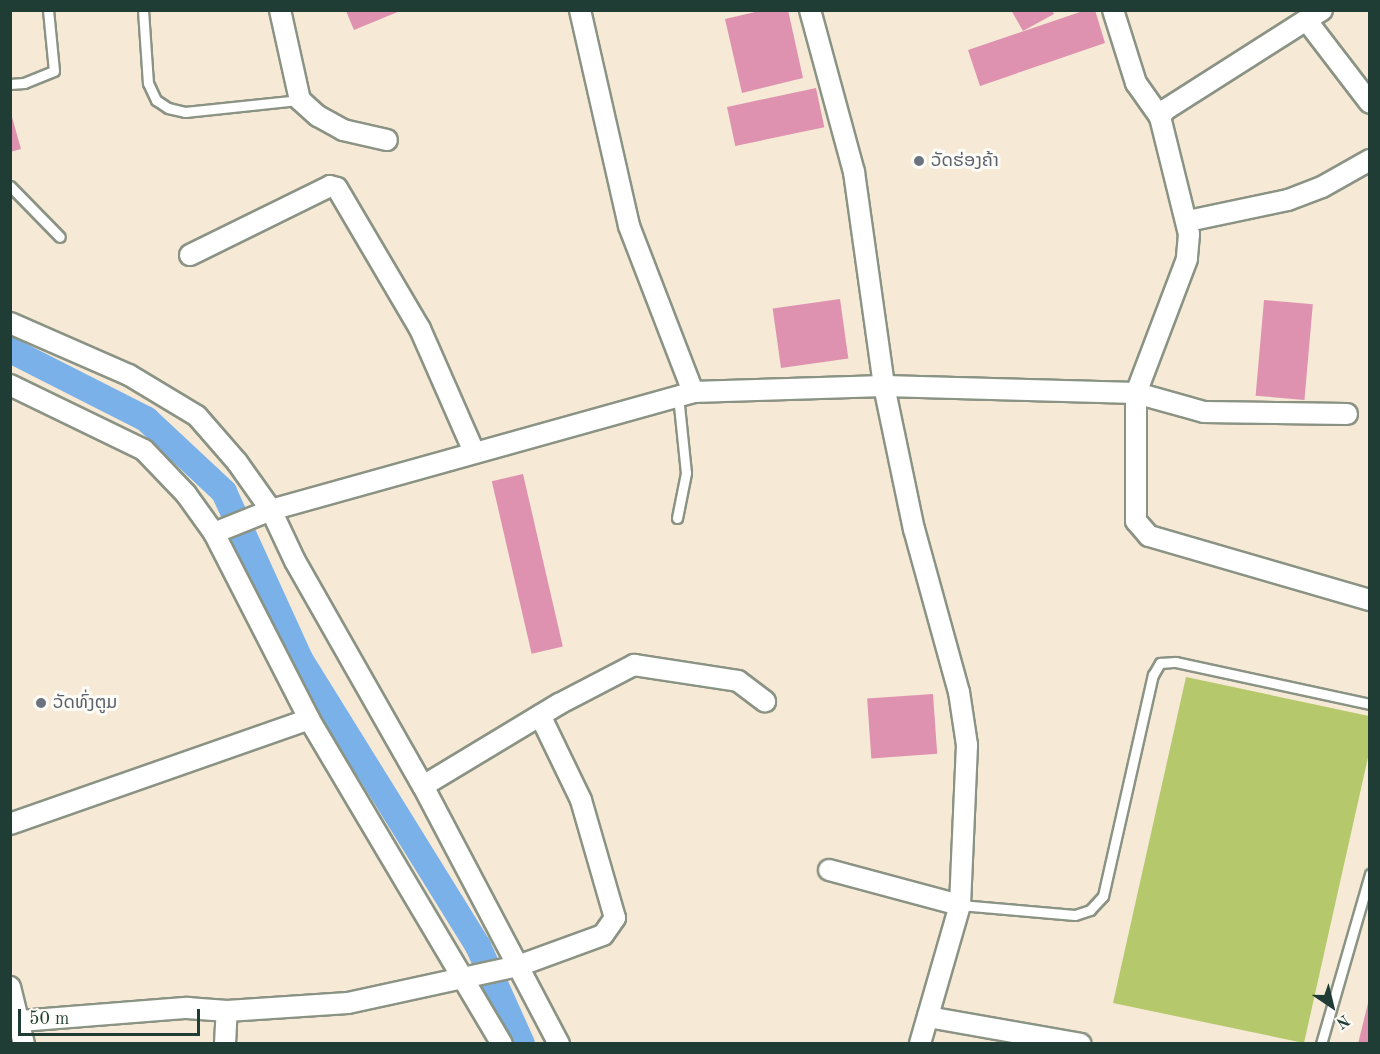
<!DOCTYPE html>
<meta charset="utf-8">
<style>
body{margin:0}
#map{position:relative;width:1380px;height:1054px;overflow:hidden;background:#f6e9d5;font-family:"Old Standard TT","Noto Sans Lao",serif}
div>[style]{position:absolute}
.green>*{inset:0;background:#b5c86c}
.canal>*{height:26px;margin:-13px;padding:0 13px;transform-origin:13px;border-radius:13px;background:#7bb1e9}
.building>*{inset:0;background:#de92b0;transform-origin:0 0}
.roads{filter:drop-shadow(2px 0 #8a9384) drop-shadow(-2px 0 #8a9384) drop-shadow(0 2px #8a9384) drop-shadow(0 -2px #8a9384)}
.service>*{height:9px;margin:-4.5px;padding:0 4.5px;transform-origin:4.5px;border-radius:4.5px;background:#fff}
.minor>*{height:20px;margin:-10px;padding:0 10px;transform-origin:10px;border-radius:10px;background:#fff}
.dots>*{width:16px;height:16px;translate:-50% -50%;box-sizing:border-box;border:3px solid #fdfcf7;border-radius:50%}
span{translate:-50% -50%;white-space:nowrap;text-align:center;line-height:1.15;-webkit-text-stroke:6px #fdfcf7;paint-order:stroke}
.worship-label{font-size:18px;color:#5b616d}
.left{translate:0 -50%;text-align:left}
.frame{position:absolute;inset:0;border:12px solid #1f3d34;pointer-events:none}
.north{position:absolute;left:1302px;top:976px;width:60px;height:60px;-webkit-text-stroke:4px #fdfcf7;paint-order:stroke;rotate:145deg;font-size:16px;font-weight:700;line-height:24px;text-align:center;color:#1f3d34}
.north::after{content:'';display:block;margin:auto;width:21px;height:27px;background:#1f3d34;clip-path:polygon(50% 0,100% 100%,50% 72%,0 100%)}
.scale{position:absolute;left:18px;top:1009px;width:182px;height:27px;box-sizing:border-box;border:3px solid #1f3d34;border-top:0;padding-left:8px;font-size:18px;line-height:21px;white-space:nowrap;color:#1f3d34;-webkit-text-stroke:4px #fdfcf7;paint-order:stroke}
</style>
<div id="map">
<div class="green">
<i style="clip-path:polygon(1186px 677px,1369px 716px,1369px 753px,1304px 1043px,1113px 1003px)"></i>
</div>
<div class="canal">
<i style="left:10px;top:350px;width:153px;rotate:26.9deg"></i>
<i style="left:146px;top:419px;width:107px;rotate:43.1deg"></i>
<i style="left:224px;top:492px;width:183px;rotate:65.5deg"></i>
<i style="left:300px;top:659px;width:338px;rotate:58.2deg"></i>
<i style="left:478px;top:946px;width:107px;rotate:65.8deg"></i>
</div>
<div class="building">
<i style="clip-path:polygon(764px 10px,788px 10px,803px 78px,742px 93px,725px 19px)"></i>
<i style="clip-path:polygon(1011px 10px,1052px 10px,1054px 14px,1023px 31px)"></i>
<i style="clip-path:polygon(1086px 10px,1095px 10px,1105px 43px,980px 86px,968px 50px)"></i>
<i style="clip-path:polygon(346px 11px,400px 11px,354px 30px)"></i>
<i style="left:816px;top:88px;width:40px;height:91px;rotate:78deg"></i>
<i style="clip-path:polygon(10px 110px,21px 149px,10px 152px)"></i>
<i style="left:840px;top:299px;width:60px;height:68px;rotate:82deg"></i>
<i style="left:1264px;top:300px;width:49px;height:96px;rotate:5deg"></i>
<i style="left:523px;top:474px;width:177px;height:32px;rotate:77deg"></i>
<i style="left:933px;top:694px;width:60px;height:66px;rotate:86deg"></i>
<i style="clip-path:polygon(1369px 999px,1370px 1044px,1358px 1044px)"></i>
</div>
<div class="roads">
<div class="service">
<i style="left:143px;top:10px;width:73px;rotate:86.1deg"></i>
<i style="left:148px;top:83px;width:19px;rotate:65deg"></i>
<i style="left:156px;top:100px;width:14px;rotate:34deg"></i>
<i style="left:168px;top:108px;width:17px;rotate:13deg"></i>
<i style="left:185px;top:112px;width:116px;rotate:-6deg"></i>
<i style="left:10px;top:84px;width:14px;rotate:-4deg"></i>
<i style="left:24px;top:83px;width:32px;rotate:-22deg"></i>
<i style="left:54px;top:71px;width:61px;rotate:-95.6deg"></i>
<i style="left:10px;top:186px;width:71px;rotate:45.6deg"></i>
<i style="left:677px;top:518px;width:46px;rotate:-78.7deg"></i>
<i style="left:686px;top:473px;width:77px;rotate:-95.9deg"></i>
<i style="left:960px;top:905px;width:115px;rotate:5deg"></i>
<i style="left:1075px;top:915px;width:16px;rotate:-18deg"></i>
<i style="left:1090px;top:910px;width:19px;rotate:-47deg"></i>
<i style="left:1103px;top:896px;width:227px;rotate:-77.3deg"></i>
<i style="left:1153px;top:675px;width:14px;rotate:-60deg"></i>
<i style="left:1160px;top:663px;width:16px;rotate:-4deg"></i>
<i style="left:1176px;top:662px;width:198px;rotate:12.2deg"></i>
<i style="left:1321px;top:1044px;width:177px;rotate:-73.9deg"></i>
</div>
<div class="minor">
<i style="left:280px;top:10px;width:92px;rotate:77.5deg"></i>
<i style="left:300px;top:100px;width:24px;rotate:42deg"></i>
<i style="left:318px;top:116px;width:29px;rotate:29deg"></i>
<i style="left:343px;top:130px;width:45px;rotate:12.8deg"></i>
<i style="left:580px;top:10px;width:221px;rotate:77.2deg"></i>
<i style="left:629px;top:226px;width:178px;rotate:68.9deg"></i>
<i style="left:810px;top:10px;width:168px;rotate:74.8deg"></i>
<i style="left:854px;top:172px;width:216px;rotate:82deg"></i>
<i style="left:884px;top:386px;width:146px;rotate:78.2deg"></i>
<i style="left:914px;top:529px;width:169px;rotate:74.6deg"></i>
<i style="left:959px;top:692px;width:54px;rotate:81.4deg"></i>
<i style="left:967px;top:745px;width:160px;rotate:92.5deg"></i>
<i style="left:960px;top:905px;width:145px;rotate:106.1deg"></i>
<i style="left:1113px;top:10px;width:77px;rotate:72.5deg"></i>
<i style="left:1136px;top:83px;width:42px;rotate:54.8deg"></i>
<i style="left:1322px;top:10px;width:186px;rotate:147.5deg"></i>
<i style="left:1165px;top:110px;width:9px;rotate:126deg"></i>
<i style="left:1160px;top:117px;width:121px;rotate:76.1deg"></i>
<i style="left:1189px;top:234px;width:25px;rotate:95deg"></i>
<i style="left:1187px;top:259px;width:143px;rotate:110.8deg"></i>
<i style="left:1136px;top:393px;width:128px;rotate:90deg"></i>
<i style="left:1136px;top:521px;width:20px;rotate:49deg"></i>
<i style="left:1149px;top:536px;width:230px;rotate:16.2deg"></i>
<i style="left:1307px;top:21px;width:103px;rotate:52.5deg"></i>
<i style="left:1188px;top:221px;width:102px;rotate:-11.9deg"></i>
<i style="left:1288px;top:200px;width:36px;rotate:-21deg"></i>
<i style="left:1322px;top:187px;width:55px;rotate:-29.4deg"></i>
<i style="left:190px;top:255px;width:156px;rotate:-26.2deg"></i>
<i style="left:330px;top:186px;width:7px;rotate:16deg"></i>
<i style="left:337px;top:188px;width:164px;rotate:59.5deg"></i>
<i style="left:420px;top:329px;width:134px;rotate:66.3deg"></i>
<i style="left:10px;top:323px;width:130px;rotate:23.6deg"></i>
<i style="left:129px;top:375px;width:79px;rotate:31.1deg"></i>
<i style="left:197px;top:416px;width:61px;rotate:49deg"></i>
<i style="left:237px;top:462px;width:59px;rotate:54.7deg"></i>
<i style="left:271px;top:510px;width:56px;rotate:64.8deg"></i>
<i style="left:295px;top:561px;width:259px;rotate:60.4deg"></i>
<i style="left:423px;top:786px;width:292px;rotate:62.2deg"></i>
<i style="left:10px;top:385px;width:149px;rotate:25.9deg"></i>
<i style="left:144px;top:450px;width:61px;rotate:46.3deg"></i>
<i style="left:186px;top:494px;width:48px;rotate:54.3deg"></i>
<i style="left:214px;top:533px;width:209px;rotate:62.9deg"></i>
<i style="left:309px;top:719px;width:378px;rotate:59.3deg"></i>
<i style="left:214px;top:533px;width:61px;rotate:-22deg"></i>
<i style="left:271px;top:510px;width:438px;rotate:-15.6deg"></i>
<i style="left:693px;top:392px;width:191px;rotate:-1.8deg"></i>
<i style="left:884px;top:386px;width:252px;rotate:1.6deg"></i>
<i style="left:1136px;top:393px;width:71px;rotate:15.6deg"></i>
<i style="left:1204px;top:412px;width:143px;rotate:0.8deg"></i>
<i style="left:423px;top:786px;width:159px;rotate:-31.1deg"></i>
<i style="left:559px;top:704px;width:85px;rotate:-27.5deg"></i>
<i style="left:634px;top:665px;width:105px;rotate:8.7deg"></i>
<i style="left:738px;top:681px;width:34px;rotate:37deg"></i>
<i style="left:10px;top:824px;width:317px;rotate:-19.3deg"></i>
<i style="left:829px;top:870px;width:136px;rotate:15deg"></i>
<i style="left:10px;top:987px;width:59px;rotate:76.2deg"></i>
<i style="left:928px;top:1017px;width:155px;rotate:10deg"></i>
<i style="left:20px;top:1021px;width:168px;rotate:-4.5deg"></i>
<i style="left:187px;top:1008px;width:40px;rotate:4.3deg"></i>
<i style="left:227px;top:1011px;width:121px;rotate:-3.8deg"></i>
<i style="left:348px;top:1003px;width:174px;rotate:-12.3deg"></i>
<i style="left:518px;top:966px;width:90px;rotate:-20deg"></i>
<i style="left:603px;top:935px;width:21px;rotate:-55deg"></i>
<i style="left:615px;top:918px;width:123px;rotate:-106.1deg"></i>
<i style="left:581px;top:800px;width:94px;rotate:-115.8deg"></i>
<i style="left:225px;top:1044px;width:33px;rotate:-87deg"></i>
</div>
</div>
<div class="dots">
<i style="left:919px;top:161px;background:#6b7280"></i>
<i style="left:41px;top:703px;background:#6b7280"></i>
</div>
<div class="worship-label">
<span class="left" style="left:931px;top:161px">ວັດຮ່ອງຄ້າ</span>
<span class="left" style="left:53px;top:703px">ວັດທົ່ງຕູມ</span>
</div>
<div class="frame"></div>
<div class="north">N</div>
<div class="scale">50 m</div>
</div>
